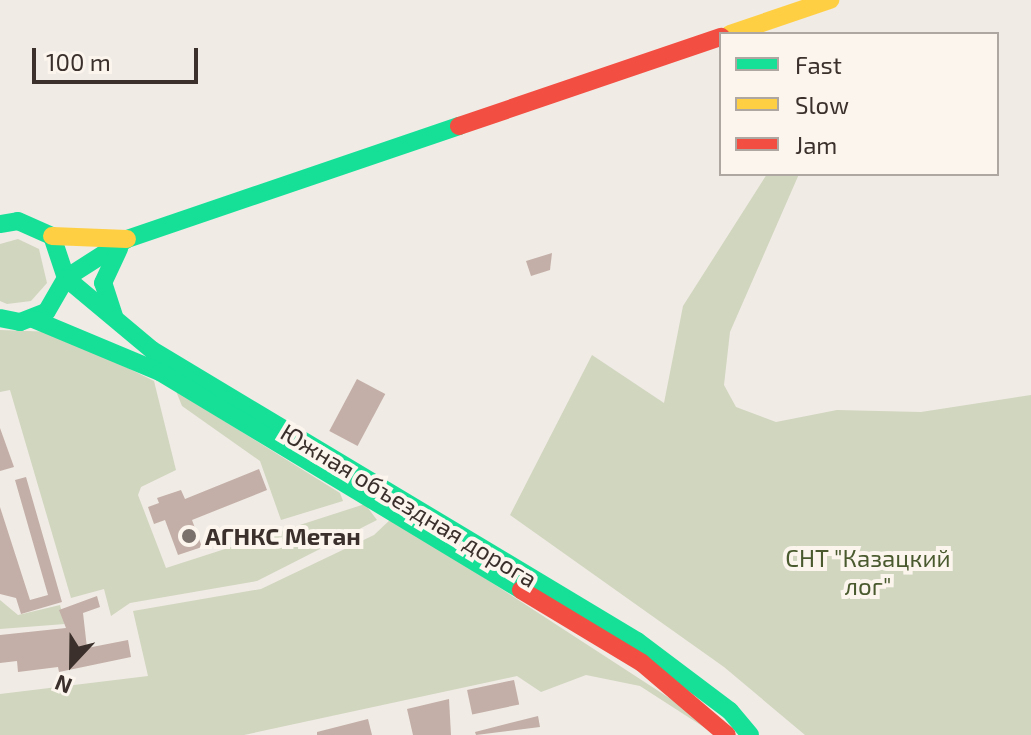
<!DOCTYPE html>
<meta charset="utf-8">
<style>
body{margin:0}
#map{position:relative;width:1031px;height:735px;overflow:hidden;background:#f0ebe5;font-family:"Exo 2",sans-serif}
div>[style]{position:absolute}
.green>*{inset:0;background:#d1d6bf}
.building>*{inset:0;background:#c3afa7;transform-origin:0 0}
.fast>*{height:18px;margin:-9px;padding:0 9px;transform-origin:9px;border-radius:9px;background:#16e098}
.slow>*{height:18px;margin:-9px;padding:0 9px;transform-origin:9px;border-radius:9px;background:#ffcf43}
.jam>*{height:18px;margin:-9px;padding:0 9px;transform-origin:9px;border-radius:9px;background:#f24e42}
.dots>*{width:22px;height:22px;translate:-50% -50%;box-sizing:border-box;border:4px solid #fbf5ee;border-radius:50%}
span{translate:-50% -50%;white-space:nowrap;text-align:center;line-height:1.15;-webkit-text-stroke:8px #fbf5ee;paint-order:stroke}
.street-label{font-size:24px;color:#3b302b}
.poi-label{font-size:24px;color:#3b302b;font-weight:700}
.left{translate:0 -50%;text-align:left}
.park-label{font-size:24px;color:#4a5a2e}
.legend{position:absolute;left:719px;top:32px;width:280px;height:144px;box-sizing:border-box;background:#fbf5ee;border:2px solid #aea6a0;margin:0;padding:10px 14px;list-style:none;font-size:24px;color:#3b302b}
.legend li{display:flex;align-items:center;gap:16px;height:40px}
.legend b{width:40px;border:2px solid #aea6a0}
.north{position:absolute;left:32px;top:623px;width:80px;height:80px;-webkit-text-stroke:6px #fbf5ee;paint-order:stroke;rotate:202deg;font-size:22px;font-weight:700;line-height:32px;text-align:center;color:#3b302b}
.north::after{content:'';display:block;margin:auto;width:28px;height:36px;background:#3b302b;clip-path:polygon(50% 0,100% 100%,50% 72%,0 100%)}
.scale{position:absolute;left:32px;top:48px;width:166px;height:36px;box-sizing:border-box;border:4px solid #3b302b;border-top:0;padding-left:10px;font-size:24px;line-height:28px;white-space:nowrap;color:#3b302b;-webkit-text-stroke:6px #fbf5ee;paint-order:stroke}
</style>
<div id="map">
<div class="green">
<i style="clip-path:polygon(767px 174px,799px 174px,730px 332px,724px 385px,736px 407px,776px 422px,837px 410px,921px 412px,1031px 395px,1031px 735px,805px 735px,724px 667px,510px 515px,592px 355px,664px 403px,683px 306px)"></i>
<i style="clip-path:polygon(18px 239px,39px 249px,47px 283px,31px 301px,7px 304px,0 301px,0 244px)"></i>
<i style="clip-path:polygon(0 330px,55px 332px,154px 381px,176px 470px,141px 487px,138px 495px,166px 568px,365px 504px,377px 520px,257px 581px,130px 603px,111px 616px,104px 589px,71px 598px,10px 390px,0 392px)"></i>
<i style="clip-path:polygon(176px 391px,340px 493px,343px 501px,281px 520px,260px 461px,182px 406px)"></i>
<i style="clip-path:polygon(392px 518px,700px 718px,716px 735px,640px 686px,586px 675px,541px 692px,517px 676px,244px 735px,0 735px,0 694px,148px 676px,133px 611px,261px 589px,374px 535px)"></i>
<i style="clip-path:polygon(0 600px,18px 615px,60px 605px,65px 624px,0 629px)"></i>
</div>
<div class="building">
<i style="clip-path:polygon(552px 253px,550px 270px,531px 276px,526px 261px)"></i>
<i style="left:357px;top:379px;width:32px;height:59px;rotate:28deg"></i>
<i style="clip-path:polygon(0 428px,14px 467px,0 471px)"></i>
<i style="clip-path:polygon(259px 469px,267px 490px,192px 520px,202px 547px,178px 555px,165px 520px,154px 524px,148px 507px,159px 503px,157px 498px,181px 490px,185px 499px)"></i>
<i style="clip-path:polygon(26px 477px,62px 602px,21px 614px,16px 598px,0 594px,0 507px,30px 600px,48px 595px,15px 480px)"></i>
<i style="clip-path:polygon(97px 596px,100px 607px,83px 613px,87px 648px,128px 640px,131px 657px,59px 672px,58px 667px,18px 672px,17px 661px,0 663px,0 635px,66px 628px,59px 610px)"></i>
<i style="left:514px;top:680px;width:25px;height:48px;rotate:78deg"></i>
<i style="clip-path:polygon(449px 699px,451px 735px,413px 735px,407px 709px)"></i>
<i style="clip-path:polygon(538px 716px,540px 727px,476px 735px,475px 732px)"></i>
<i style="clip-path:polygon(368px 719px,372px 735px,317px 735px,317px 732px)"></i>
</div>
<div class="fast">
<i style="left:0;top:224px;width:18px;rotate:-9deg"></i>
<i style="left:18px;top:221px;width:37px;rotate:24deg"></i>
<i style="left:52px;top:236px;width:44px;rotate:71.6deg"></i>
<i style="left:66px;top:278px;width:39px;rotate:120deg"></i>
<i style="left:46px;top:312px;width:28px;rotate:159deg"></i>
<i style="left:20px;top:322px;width:20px;rotate:-169deg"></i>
<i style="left:66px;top:278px;width:72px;rotate:-32.6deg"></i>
<i style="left:127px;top:239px;width:351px;rotate:-18.8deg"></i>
<i style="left:66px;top:278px;width:112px;rotate:39.9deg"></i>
<i style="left:152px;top:350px;width:566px;rotate:30.96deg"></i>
<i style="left:637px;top:641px;width:116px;rotate:37deg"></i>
<i style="left:730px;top:711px;width:31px;rotate:50deg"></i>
<i style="left:114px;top:316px;width:35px;rotate:-108deg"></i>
<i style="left:103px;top:283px;width:38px;rotate:-65deg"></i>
<i style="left:33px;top:319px;width:138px;rotate:22.7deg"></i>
<i style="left:160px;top:372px;width:422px;rotate:31.1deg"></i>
</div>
<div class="slow">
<i style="left:730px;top:34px;width:106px;rotate:-18.8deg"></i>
<i style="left:52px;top:236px;width:75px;rotate:2.3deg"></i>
</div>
<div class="jam">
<i style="left:459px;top:126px;width:277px;rotate:-18.8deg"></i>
<i style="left:521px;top:590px;width:141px;rotate:31.1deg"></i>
<i style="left:642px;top:663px;width:111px;rotate:40.3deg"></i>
</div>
<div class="dots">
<i style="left:189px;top:536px;background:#7a716c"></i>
</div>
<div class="street-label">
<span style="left:409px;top:505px;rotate:31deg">Южная объездная дорога</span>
</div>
<div class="poi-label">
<span class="left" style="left:205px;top:536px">АГНКС Метан</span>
</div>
<div class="park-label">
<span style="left:868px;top:572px">СНТ "Казацкий<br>лог"</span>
</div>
<ul class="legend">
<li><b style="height:10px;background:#16e098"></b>Fast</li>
<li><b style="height:10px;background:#ffcf43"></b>Slow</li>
<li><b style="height:10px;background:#f24e42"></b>Jam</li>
</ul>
<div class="north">N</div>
<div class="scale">100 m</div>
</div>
